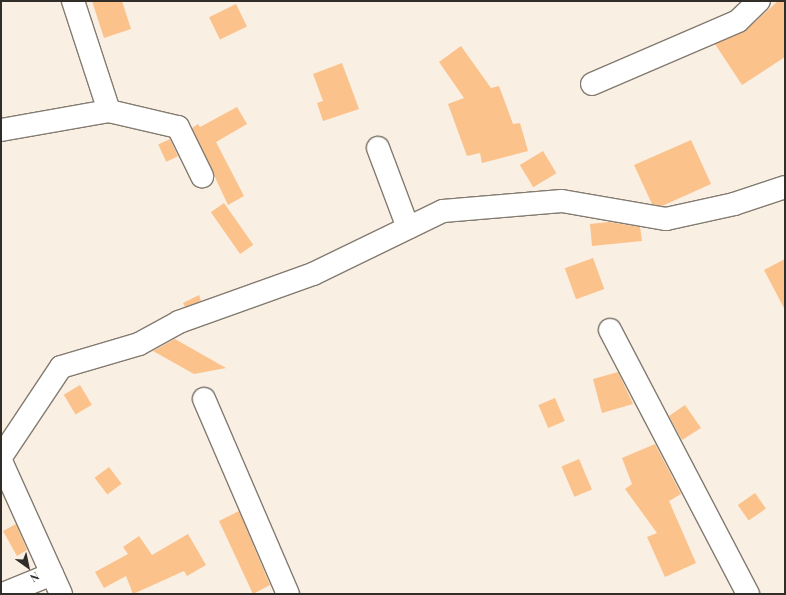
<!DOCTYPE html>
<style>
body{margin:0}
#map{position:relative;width:786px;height:595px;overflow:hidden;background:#f9efe3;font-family:"Playfair Display",serif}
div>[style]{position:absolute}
.building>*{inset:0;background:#fbc28b;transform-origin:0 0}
.roads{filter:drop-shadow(1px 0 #837b70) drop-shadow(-1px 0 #837b70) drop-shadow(0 1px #837b70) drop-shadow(0 -1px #837b70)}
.minor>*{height:22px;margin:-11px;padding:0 11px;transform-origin:11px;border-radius:11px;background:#fff}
span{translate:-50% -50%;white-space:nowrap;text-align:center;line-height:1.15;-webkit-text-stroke:3.5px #fff;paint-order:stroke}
.frame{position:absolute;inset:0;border:2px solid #312e29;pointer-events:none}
.north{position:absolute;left:8px;top:547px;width:40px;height:40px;-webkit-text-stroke:3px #fff;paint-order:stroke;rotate:147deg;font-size:11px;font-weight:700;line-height:16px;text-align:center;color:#312e29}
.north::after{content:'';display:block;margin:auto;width:14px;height:18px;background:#312e29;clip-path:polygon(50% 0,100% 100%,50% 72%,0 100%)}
</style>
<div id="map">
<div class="building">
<i style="clip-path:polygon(92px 1px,122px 1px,131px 29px,104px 38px)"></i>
<i style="clip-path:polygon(778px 1px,785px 1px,785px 57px,742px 85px,715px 44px,746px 30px)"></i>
<i style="left:236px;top:4px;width:25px;height:30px;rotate:64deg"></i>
<i style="clip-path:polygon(461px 46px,491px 88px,499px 86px,513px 124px,520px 123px,528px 151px,482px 163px,480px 153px,467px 156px,448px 104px,464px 98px,439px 62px)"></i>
<i style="clip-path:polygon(342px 63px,359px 109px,323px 121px,317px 103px,323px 101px,313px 74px)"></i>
<i style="clip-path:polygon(237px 107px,247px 124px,216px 142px,244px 196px,228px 205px,192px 128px,198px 124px,200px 127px)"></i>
<i style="left:170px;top:139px;width:19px;height:13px;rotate:65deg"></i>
<i style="clip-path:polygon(691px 140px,711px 184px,662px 206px,652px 204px,634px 165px)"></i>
<i style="left:543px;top:151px;width:26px;height:27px;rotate:59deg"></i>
<i style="left:224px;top:203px;width:51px;height:16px;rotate:55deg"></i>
<i style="clip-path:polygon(609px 222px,640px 227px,642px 241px,592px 246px,590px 224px)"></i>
<i style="left:593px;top:258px;width:33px;height:30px;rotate:70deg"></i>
<i style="clip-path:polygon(785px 259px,785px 310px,764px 270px)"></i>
<i style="clip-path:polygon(199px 295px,201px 301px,185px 307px,183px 303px)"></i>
<i style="clip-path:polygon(175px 339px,226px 368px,194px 374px,153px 351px)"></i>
<i style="clip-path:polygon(618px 372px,633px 404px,602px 413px,593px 379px)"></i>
<i style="left:80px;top:385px;width:23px;height:19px;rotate:59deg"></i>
<i style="left:555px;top:398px;width:25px;height:18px;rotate:67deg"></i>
<i style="clip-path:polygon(685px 405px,701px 428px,682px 440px,669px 416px)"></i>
<i style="clip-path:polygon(655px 444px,681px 494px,669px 501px,696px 563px,665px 577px,647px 537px,657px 533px,625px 489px,632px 484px,622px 458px)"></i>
<i style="left:579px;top:459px;width:33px;height:19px;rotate:67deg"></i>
<i style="left:109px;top:467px;width:21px;height:18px;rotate:53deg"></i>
<i style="left:755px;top:493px;width:19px;height:21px;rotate:55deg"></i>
<i style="clip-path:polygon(239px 511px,270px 585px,253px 594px,219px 521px)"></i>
<i style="clip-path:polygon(16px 524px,27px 550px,17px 556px,3px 531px)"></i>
<i style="clip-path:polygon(188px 534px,206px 565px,187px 576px,184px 571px,133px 594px,126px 576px,104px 588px,95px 572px,128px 554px,123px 547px,139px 536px,152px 555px)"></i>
</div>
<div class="roads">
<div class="minor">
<i style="left:592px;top:84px;width:159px;rotate:-23.3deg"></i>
<i style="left:738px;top:21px;width:29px;rotate:-44deg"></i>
<i style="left:109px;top:111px;width:71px;rotate:13.1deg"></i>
<i style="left:178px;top:127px;width:55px;rotate:63.9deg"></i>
<i style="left:1px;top:130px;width:110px;rotate:-10deg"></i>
<i style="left:109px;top:111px;width:116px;rotate:-108.1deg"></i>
<i style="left:378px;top:148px;width:85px;rotate:69.4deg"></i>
<i style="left:610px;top:330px;width:298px;rotate:62.4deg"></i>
<i style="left:204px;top:399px;width:212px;rotate:66.7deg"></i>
<i style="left:1px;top:457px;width:108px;rotate:-56.3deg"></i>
<i style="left:61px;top:367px;width:81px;rotate:-16.4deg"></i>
<i style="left:139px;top:344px;width:46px;rotate:-28.8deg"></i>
<i style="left:179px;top:322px;width:142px;rotate:-19.7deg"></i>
<i style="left:313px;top:274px;width:144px;rotate:-25.9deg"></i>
<i style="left:443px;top:211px;width:119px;rotate:-4.8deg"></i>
<i style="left:562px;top:201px;width:106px;rotate:9.8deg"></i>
<i style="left:666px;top:219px;width:70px;rotate:-12.4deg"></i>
<i style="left:734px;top:204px;width:54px;rotate:-18.4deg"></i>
<i style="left:1px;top:461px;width:146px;rotate:65.7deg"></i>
<i style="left:3px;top:594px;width:53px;rotate:-22.2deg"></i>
</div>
</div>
<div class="frame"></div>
<div class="north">N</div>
</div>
